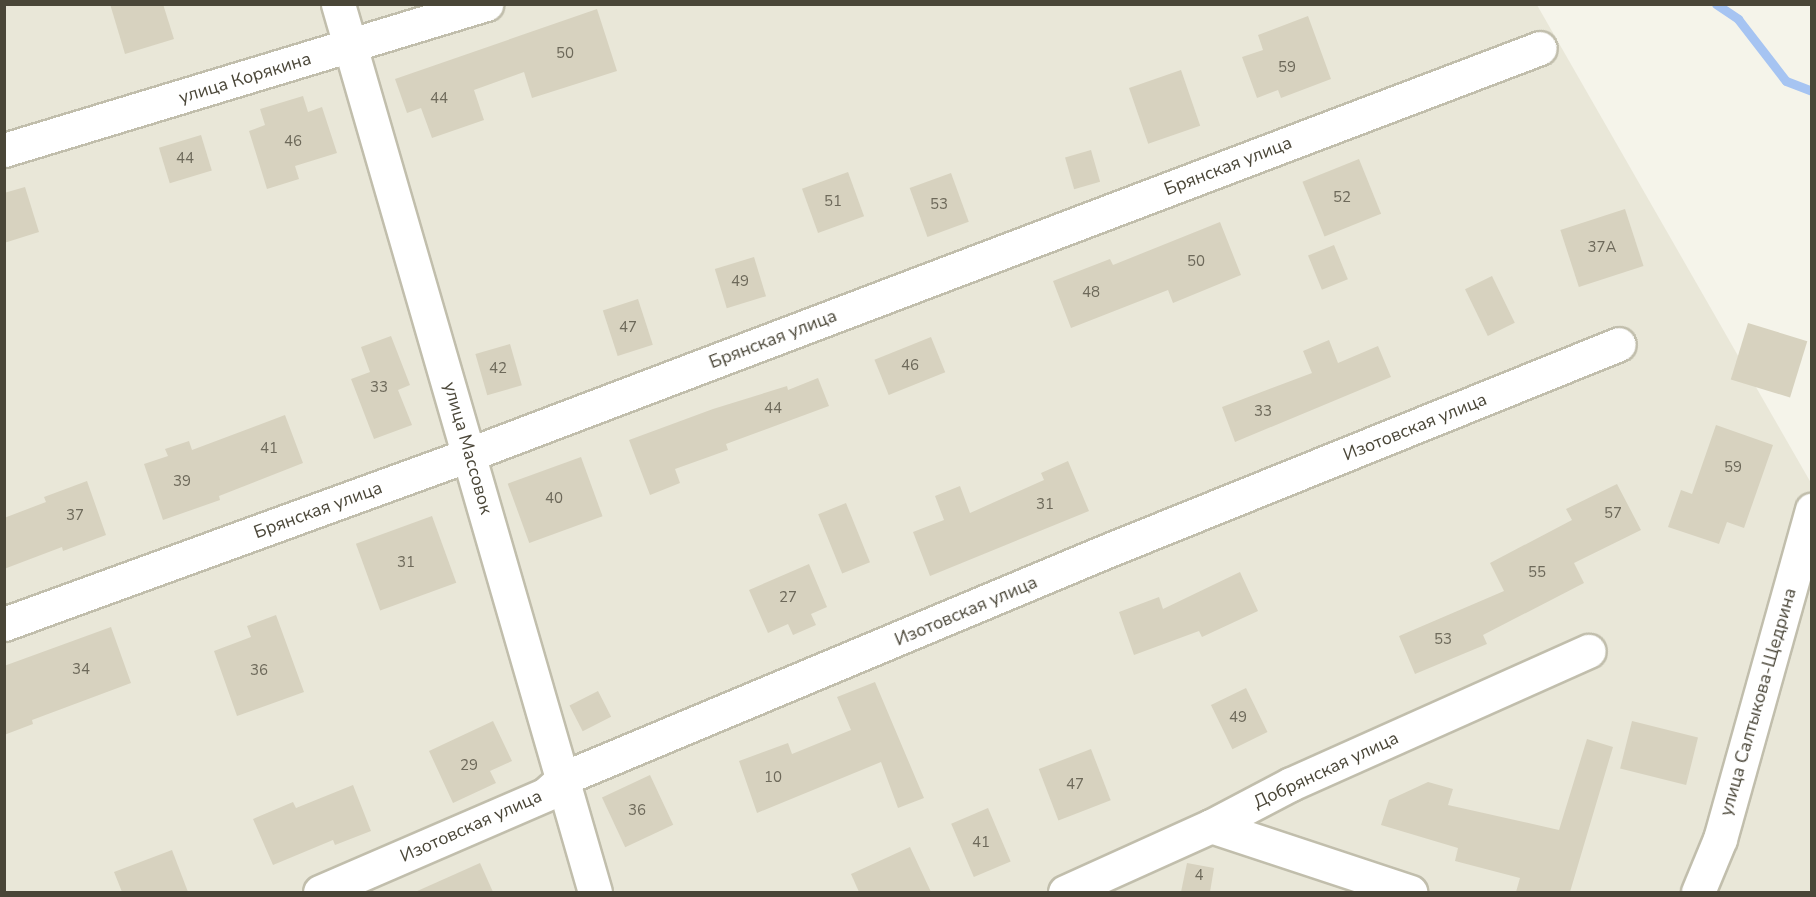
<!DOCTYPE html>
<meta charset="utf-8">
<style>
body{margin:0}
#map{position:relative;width:1816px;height:897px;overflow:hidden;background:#f5f4ea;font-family:"Nunito Sans",sans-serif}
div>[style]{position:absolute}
.residential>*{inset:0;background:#e9e7d8}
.stream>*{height:9px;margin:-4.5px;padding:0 4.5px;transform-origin:4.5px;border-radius:4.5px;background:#a6c4f2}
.building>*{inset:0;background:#d7d2bf;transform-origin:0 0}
.roads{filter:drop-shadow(2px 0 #c1beac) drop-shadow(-2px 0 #c1beac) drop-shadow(0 2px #c1beac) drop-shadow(0 -2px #c1beac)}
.minor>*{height:33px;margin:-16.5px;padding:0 16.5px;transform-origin:16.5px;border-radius:16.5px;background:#fff}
span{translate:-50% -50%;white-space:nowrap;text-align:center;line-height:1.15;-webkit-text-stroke:5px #fff;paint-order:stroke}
.number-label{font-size:15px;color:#6d695a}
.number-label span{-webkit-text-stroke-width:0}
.street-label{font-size:18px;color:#4a4638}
.frame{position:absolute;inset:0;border:6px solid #4a4638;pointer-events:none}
</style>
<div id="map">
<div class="residential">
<i style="clip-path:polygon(5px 5px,1537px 5px,1811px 483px,1811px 892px,5px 892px)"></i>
</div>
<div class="stream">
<i style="left:1716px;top:4px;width:27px;rotate:34deg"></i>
<i style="left:1738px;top:19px;width:78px;rotate:52.3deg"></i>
<i style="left:1786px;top:81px;width:28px;rotate:21deg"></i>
</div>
<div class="building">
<i style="clip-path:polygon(110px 4px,163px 4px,174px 39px,125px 54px)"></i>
<i style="clip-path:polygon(597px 9px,617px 71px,532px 98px,524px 72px,474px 90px,484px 120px,432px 138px,421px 108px,407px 113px,395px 79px)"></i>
<i style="clip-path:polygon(1308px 16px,1331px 79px,1281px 98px,1278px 90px,1257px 98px,1242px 57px,1263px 50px,1258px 35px)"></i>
<i style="left:1181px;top:70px;width:59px;height:55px;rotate:71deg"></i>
<i style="clip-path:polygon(303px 96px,308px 112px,322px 107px,337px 153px,295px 166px,299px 179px,267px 189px,249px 131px,265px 125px,260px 109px)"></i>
<i style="left:201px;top:135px;width:37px;height:44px;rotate:73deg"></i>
<i style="left:1091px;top:150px;width:33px;height:27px;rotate:74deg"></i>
<i style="left:1359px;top:159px;width:59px;height:61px;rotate:68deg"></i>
<i style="left:848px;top:172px;width:47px;height:49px;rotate:70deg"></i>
<i style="left:951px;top:173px;width:52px;height:44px;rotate:70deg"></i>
<i style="clip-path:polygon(25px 187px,39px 232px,4px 243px,4px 193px)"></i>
<i style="left:1625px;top:209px;width:60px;height:68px;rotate:72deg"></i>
<i style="clip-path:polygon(1220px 222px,1241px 275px,1173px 303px,1168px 290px,1071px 328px,1053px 281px,1110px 259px,1113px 265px)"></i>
<i style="left:1334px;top:245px;width:37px;height:28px;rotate:68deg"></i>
<i style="left:754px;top:257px;width:41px;height:41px;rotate:73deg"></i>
<i style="left:1492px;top:276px;width:52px;height:30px;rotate:64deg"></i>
<i style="left:638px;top:299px;width:48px;height:37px;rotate:72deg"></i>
<i style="left:1748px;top:323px;width:62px;height:59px;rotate:17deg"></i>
<i style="clip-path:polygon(391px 336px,410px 385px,398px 390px,412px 425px,374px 439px,351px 379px,370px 372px,361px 347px)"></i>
<i style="left:931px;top:337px;width:38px;height:61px;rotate:68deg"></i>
<i style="clip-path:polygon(1329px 340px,1338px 363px,1378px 346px,1391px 377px,1235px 442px,1222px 407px,1312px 373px,1303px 351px)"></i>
<i style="left:510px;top:344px;width:43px;height:36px;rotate:74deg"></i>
<i style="clip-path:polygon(818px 378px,829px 406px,726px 444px,728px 450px,675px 469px,680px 483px,650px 495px,629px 440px,713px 409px,787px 386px,788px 390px)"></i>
<i style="clip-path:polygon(285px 415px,303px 463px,219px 496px,220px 500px,163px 520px,144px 464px,168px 456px,165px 449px,189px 441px,192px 450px)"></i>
<i style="clip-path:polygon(1716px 425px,1773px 445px,1744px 528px,1727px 522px,1719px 544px,1668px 527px,1681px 490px,1692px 494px)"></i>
<i style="left:581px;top:457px;width:63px;height:78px;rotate:70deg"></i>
<i style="clip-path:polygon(1068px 461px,1089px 511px,930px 576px,913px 532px,944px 520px,935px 496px,960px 486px,970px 513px,1044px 480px,1041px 473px)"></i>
<i style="clip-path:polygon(87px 481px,106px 535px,63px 551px,62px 547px,4px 569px,4px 518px,46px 502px,44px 497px)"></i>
<i style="clip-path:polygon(1617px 484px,1641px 530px,1574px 563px,1584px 583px,1483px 635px,1487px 644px,1415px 674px,1399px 636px,1504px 591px,1490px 563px,1572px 520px,1566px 509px)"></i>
<i style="left:846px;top:503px;width:64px;height:30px;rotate:68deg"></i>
<i style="left:432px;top:516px;width:71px;height:81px;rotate:70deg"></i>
<i style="clip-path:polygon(809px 564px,827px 607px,811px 614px,816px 625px,793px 635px,788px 624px,768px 633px,749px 590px)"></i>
<i style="clip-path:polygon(1240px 572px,1258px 611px,1202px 637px,1199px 631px,1134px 655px,1119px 612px,1159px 597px,1163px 609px)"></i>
<i style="clip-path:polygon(276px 615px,304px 692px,237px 716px,214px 651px,251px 637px,247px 626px)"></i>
<i style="clip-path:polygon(111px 627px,131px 683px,32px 720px,33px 724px,4px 735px,4px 666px)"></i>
<i style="clip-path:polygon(875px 682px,924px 798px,898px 808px,881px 762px,757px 813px,739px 761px,788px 743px,792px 754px,851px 730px,837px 697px)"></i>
<i style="left:1246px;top:688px;width:49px;height:39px;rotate:64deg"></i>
<i style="left:598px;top:691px;width:29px;height:32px;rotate:63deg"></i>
<i style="clip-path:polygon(493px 721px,512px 761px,490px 771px,496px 783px,453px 803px,429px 751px)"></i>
<i style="left:1632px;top:721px;width:68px;height:49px;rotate:14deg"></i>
<i style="clip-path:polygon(1587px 739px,1613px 747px,1570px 892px,1516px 892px,1520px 878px,1455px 861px,1458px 848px,1381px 825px,1389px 800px,1428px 782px,1453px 789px,1448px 805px,1559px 830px)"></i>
<i style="left:1091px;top:749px;width:55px;height:56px;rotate:69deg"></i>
<i style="left:650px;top:775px;width:55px;height:53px;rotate:65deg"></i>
<i style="clip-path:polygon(353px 785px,371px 831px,335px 845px,333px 840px,273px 865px,253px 819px,293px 802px,296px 808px)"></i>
<i style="left:988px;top:808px;width:58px;height:40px;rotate:67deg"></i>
<i style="clip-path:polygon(910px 847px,931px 892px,859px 892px,851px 874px)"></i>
<i style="clip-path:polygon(172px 850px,188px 892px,122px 892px,114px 872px)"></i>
<i style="clip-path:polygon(480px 863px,493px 892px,415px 892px)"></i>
<i style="clip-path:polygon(1187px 863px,1214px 868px,1210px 892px,1181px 892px)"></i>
</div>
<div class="roads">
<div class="minor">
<i style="left:338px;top:4px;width:924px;rotate:73.86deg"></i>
<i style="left:4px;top:150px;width:504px;rotate:-16.85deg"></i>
<i style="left:4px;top:624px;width:496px;rotate:-20deg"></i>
<i style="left:470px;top:454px;width:1144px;rotate:-20.78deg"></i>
<i style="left:1211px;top:826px;width:210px;rotate:18.3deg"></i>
<i style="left:320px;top:892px;width:246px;rotate:-23.4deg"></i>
<i style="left:546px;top:794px;width:24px;rotate:-42deg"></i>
<i style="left:564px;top:778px;width:585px;rotate:-22.71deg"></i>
<i style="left:1104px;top:552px;width:555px;rotate:-21.99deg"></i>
<i style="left:1065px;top:892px;width:160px;rotate:-24.3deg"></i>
<i style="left:1211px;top:826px;width:90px;rotate:-27.7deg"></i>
<i style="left:1291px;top:784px;width:326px;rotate:-24.1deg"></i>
<i style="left:1698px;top:892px;width:57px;rotate:-67.5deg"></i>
<i style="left:1720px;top:839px;width:342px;rotate:-74.4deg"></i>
</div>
</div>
<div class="number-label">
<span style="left:565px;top:54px">50</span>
<span style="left:1287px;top:68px">59</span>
<span style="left:439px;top:99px">44</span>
<span style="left:293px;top:142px">46</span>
<span style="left:185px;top:159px">44</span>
<span style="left:1342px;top:198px">52</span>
<span style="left:833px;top:202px">51</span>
<span style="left:939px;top:205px">53</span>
<span style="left:1602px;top:248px">37А</span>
<span style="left:1196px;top:262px">50</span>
<span style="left:740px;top:282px">49</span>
<span style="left:1091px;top:293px">48</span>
<span style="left:628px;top:328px">47</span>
<span style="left:910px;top:366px">46</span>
<span style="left:498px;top:369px">42</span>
<span style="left:379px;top:388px">33</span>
<span style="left:773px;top:409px">44</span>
<span style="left:1263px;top:412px">33</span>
<span style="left:269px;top:449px">41</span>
<span style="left:1733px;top:468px">59</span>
<span style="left:182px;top:482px">39</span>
<span style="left:554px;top:499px">40</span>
<span style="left:1045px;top:505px">31</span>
<span style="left:1613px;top:514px">57</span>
<span style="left:75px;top:516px">37</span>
<span style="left:406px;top:563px">31</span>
<span style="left:1537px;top:573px">55</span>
<span style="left:788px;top:598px">27</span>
<span style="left:1443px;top:640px">53</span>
<span style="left:81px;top:670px">34</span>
<span style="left:259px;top:671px">36</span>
<span style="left:1238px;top:718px">49</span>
<span style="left:469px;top:766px">29</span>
<span style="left:773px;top:778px">10</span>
<span style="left:1075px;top:785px">47</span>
<span style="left:637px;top:811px">36</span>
<span style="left:981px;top:843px">41</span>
<span style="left:1199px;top:876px">4</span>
</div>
<div class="street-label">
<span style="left:245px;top:78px;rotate:-17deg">улица Корякина</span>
<span style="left:1228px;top:166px;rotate:-21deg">Брянская улица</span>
<span style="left:773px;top:339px;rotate:-21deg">Брянская улица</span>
<span style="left:1415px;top:427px;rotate:-22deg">Изотовская улица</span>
<span style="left:468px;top:448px;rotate:74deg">улица Массовок</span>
<span style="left:318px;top:510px;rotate:-20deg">Брянская улица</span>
<span style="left:966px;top:611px;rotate:-23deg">Изотовская улица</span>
<span style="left:1758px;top:702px;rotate:-74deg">улица Салтыкова-Щедрина</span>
<span style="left:1326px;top:770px;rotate:-25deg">Добрянская улица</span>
<span style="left:471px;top:826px;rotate:-24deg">Изотовская улица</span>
</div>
<div class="frame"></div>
</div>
